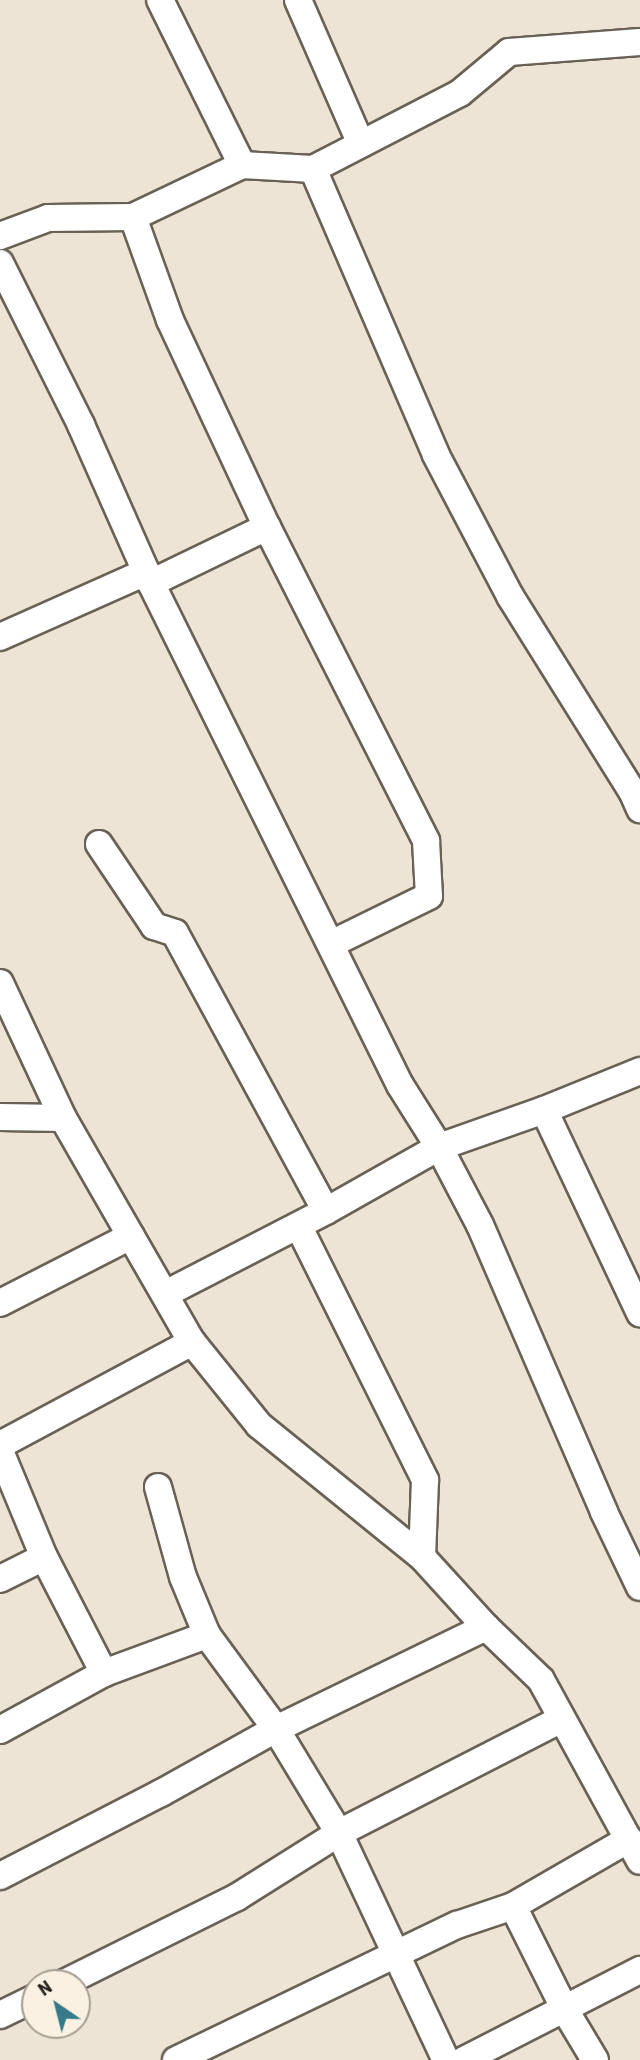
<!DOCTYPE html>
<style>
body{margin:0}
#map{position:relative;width:640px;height:2060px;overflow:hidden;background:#ede4d6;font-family:"Roboto Condensed",sans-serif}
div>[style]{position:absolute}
.roads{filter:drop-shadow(2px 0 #696155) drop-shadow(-2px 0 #696155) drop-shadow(0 2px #696155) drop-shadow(0 -2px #696155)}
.minor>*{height:26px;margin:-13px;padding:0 13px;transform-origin:13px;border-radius:13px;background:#fff}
span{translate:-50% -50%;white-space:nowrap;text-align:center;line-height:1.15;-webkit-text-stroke:5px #fbf1e3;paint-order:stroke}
.north{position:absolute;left:21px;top:1969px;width:70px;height:70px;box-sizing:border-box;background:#fbf1e3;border:2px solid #a59e93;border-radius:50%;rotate:325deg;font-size:19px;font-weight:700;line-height:28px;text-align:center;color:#24211c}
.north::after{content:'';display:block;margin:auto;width:24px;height:32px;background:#377a8a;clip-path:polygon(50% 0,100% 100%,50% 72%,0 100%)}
</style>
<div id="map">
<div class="roads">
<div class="minor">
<i style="left:298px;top:0;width:157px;rotate:66.4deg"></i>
<i style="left:242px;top:165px;width:71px;rotate:3.2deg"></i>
<i style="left:313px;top:169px;width:311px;rotate:66.7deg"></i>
<i style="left:436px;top:455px;width:159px;rotate:62.3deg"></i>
<i style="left:510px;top:596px;width:230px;rotate:58deg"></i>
<i style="left:632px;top:791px;width:20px;rotate:66deg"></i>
<i style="left:313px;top:169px;width:165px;rotate:-27.3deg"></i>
<i style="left:460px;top:93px;width:64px;rotate:-39.9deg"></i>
<i style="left:509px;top:52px;width:131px;rotate:-4.4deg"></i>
<i style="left:133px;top:217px;width:109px;rotate:70.2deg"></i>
<i style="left:170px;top:320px;width:229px;rotate:64.9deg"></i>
<i style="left:267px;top:527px;width:352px;rotate:63.1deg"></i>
<i style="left:426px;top:841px;width:55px;rotate:86.9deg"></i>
<i style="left:429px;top:896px;width:109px;rotate:153.9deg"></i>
<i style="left:0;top:236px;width:51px;rotate:-20.6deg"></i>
<i style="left:48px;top:218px;width:85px;rotate:-0.7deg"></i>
<i style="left:133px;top:217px;width:121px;rotate:-25.5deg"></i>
<i style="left:242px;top:165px;width:184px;rotate:-116.4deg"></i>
<i style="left:0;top:263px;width:181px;rotate:63.4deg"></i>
<i style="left:81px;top:425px;width:173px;rotate:66.1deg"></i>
<i style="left:151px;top:583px;width:560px;rotate:63.62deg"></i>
<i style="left:400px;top:1085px;width:73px;rotate:57.8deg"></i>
<i style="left:439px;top:1147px;width:88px;rotate:62.3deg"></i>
<i style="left:480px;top:1225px;width:313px;rotate:66.6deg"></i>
<i style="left:604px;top:1512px;width:83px;rotate:64.4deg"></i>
<i style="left:151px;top:583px;width:129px;rotate:-25.8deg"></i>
<i style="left:0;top:637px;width:160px;rotate:-24deg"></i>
<i style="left:99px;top:844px;width:99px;rotate:56.1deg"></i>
<i style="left:154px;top:926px;width:22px;rotate:18deg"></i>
<i style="left:175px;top:933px;width:316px;rotate:61.5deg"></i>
<i style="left:326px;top:1211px;width:181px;rotate:152.7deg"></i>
<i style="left:0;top:983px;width:149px;rotate:65deg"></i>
<i style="left:544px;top:1110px;width:225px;rotate:64.7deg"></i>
<i style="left:0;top:1117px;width:63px;rotate:0.9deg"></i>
<i style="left:63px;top:1118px;width:258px;rotate:60.1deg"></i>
<i style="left:192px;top:1342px;width:107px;rotate:51.1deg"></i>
<i style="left:259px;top:1425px;width:210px;rotate:39deg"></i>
<i style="left:422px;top:1557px;width:95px;rotate:47.6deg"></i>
<i style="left:486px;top:1627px;width:76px;rotate:43.9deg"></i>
<i style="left:541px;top:1680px;width:206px;rotate:61.3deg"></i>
<i style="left:326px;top:1211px;width:130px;rotate:-29.5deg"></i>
<i style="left:439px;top:1147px;width:111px;rotate:-19.4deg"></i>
<i style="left:544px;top:1110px;width:104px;rotate:-22.1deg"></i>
<i style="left:299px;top:1227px;width:283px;rotate:63.5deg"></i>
<i style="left:425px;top:1480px;width:77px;rotate:92.2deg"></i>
<i style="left:0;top:1303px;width:147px;rotate:-27.1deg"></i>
<i style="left:0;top:1445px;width:218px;rotate:-28.2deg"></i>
<i style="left:0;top:1451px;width:115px;rotate:67.5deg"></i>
<i style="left:44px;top:1557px;width:131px;rotate:62.7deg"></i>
<i style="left:104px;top:1673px;width:110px;rotate:-20.3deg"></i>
<i style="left:158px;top:1487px;width:93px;rotate:74.5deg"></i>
<i style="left:183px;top:1577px;width:63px;rotate:67.5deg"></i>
<i style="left:207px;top:1635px;width:117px;rotate:53.7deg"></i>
<i style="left:276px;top:1729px;width:122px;rotate:58.8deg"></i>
<i style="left:339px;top:1833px;width:251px;rotate:64.8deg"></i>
<i style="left:0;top:1579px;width:49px;rotate:-26.6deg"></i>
<i style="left:0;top:1730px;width:119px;rotate:-28.7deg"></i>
<i style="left:0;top:1876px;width:181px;rotate:-27.3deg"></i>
<i style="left:161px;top:1793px;width:132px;rotate:-29.1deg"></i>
<i style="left:276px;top:1729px;width:233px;rotate:-25.9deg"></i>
<i style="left:513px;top:1906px;width:116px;rotate:63.4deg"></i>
<i style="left:565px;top:2010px;width:58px;rotate:59deg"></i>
<i style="left:64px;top:1983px;width:193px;rotate:-26.4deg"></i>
<i style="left:237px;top:1897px;width:120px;rotate:-32.1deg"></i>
<i style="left:339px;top:1833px;width:250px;rotate:-27.1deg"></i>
<i style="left:0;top:2015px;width:39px;rotate:-26deg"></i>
<i style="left:176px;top:2060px;width:312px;rotate:-25.7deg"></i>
<i style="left:457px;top:1925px;width:59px;rotate:-18.7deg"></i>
<i style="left:513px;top:1906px;width:134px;rotate:-30deg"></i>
<i style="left:464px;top:2060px;width:198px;rotate:-27.1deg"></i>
</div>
</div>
<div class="north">N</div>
</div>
